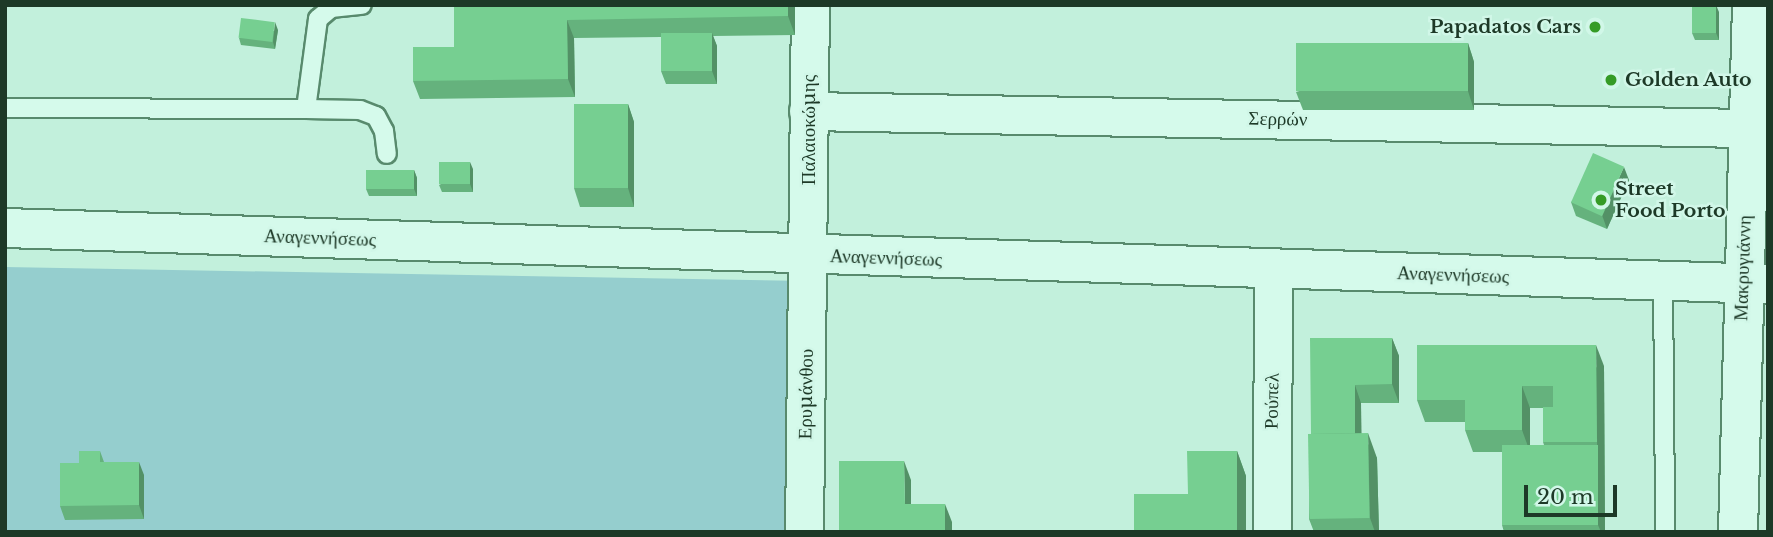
<!DOCTYPE html>
<meta charset="utf-8">
<style>
body{margin:0}
#map{position:relative;width:1773px;height:537px;overflow:hidden;background:#c2f0dc;font-family:"Libre Baskerville",serif}
div>[style]{position:absolute}
.green>*{inset:0;background:#95cece;transform-origin:0 0}
.roads{filter:drop-shadow(2px 0 #588a6d) drop-shadow(-2px 0 #588a6d) drop-shadow(0 2px #588a6d) drop-shadow(0 -2px #588a6d)}
.lane>*{height:18px;margin:-9px;padding:0 9px;transform-origin:9px;border-radius:9px;background:#d5faeb}
.street>*{height:37px;margin:-18.5px;padding:0 18.5px;transform-origin:18.5px;border-radius:18.5px;background:#d5faeb}
.secondary>*{height:38px;margin:-19px;padding:0 19px;transform-origin:19px;border-radius:19px;background:#d5faeb}
.wall>*{inset:0;background:#65b27d}
.shaded-wall>*{inset:0;background:#539166}
.building>*{inset:0;background:#76cf91;transform-origin:0 0}
.dots>*{width:19px;height:19px;translate:-50% -50%;box-sizing:border-box;border:4px solid #d1f7e8;border-radius:50%}
span{translate:-50% -50%;white-space:nowrap;text-align:center;line-height:1.15;-webkit-text-stroke:5px #d1f7e8;paint-order:stroke}
.poi-label{font-size:19px;color:#1d3927;font-weight:700}
.right{translate:-100% -50%;text-align:right}
.left{translate:0 -50%;text-align:left}
.street-label{font-size:19px;color:#1d3927}
.frame{position:absolute;inset:0;border:7px solid #1d3927;pointer-events:none}
.scale{position:absolute;left:1524px;top:485px;width:93px;height:32px;box-sizing:border-box;border:4px solid #1d3927;border-top:0;padding-left:9px;font-size:21px;line-height:24px;white-space:nowrap;color:#1d3927;-webkit-text-stroke:5px #d1f7e8;paint-order:stroke}
</style>
<div id="map">
<div class="green">
<i style="left:5px;top:267px;width:788px;height:265px;rotate:1deg"></i>
</div>
<div class="roads">
<div class="lane">
<i style="left:5px;top:108px;width:301px;rotate:0.2deg"></i>
<i style="left:306px;top:109px;width:91px;rotate:-82.4deg"></i>
<i style="left:318px;top:19px;width:17px;rotate:-40deg"></i>
<i style="left:331px;top:8px;width:31px;rotate:-6deg"></i>
<i style="left:306px;top:109px;width:54px;rotate:1.1deg"></i>
<i style="left:360px;top:110px;width:17px;rotate:21deg"></i>
<i style="left:376px;top:116px;width:17px;rotate:62deg"></i>
<i style="left:384px;top:131px;width:23px;rotate:83deg"></i>
<i style="left:1663px;top:281px;width:251px;rotate:89.5deg"></i>
</div>
<div class="street">
<i style="left:808px;top:111px;width:940px;rotate:1.04deg"></i>
<i style="left:804px;top:532px;width:527px;rotate:-89.35deg"></i>
<i style="left:1272px;top:532px;width:262px;rotate:-89.8deg"></i>
</div>
<div class="secondary">
<i style="left:5px;top:228px;width:1764px;rotate:1.82deg"></i>
<i style="left:1738px;top:532px;width:527px;rotate:-88.48deg"></i>
</div>
</div>
<div class="wall">
<i style="clip-path:polygon(454px 5px,795px 5px,795px 35px,713px 36px,717px 46px,717px 84px,666px 84px,661px 71px,661px 37px,574px 38px,575px 97px,420px 99px,413px 81px,454px 47px)"></i>
<i style="clip-path:polygon(1719px 12px,1719px 40px,1695px 40px,1692px 33px)"></i>
<i style="clip-path:polygon(278px 30px,275px 49px,241px 45px,239px 38px)"></i>
<i style="clip-path:polygon(1468px 43px,1474px 62px,1474px 110px,1303px 110px,1296px 92px)"></i>
<i style="clip-path:polygon(628px 104px,634px 122px,634px 207px,580px 207px,574px 188px)"></i>
<i style="clip-path:polygon(473px 169px,473px 192px,442px 192px,439px 185px)"></i>
<i style="clip-path:polygon(414px 170px,417px 178px,417px 196px,369px 196px,366px 189px)"></i>
<i style="clip-path:polygon(1629px 180px,1607px 229px,1576px 216px,1571px 202px)"></i>
<i style="clip-path:polygon(1392px 338px,1399px 356px,1399px 403px,1361px 403px,1361px 433px,1377px 458px,1379px 532px,1314px 532px,1309px 519px,1311px 434px)"></i>
<i style="clip-path:polygon(evenodd,1604px 366px,1605px 532px,1504px 532px,1502px 525px,1502px 452px,1473px 452px,1465px 430px,1465px 422px,1425px 422px,1417px 400px,1604px 366px,1530px 408px,1543px 408px,1543px 442px,1544px 445px,1530px 445px,1530px 408px)"></i>
<i style="clip-path:polygon(100px 451px,104px 462px,144px 475px,144px 519px,65px 520px,60px 506px,79px 463px)"></i>
<i style="clip-path:polygon(1237px 451px,1246px 476px,1246px 532px,1135px 532px,1134px 530px,1188px 494px)"></i>
</div>
<div class="shaded-wall">
<i style="clip-path:polygon(788px 5px,795px 5px,795px 35px,788px 16px)"></i>
<i style="clip-path:polygon(1716px 5px,1719px 12px,1719px 40px,1716px 33px)"></i>
<i style="clip-path:polygon(567px 20px,574px 38px,575px 97px,568px 79px)"></i>
<i style="clip-path:polygon(275px 22px,278px 30px,275px 49px,273px 42px)"></i>
<i style="clip-path:polygon(712px 33px,717px 46px,717px 84px,712px 71px)"></i>
<i style="clip-path:polygon(1468px 43px,1474px 62px,1474px 110px,1468px 91px)"></i>
<i style="clip-path:polygon(628px 104px,634px 122px,634px 207px,628px 188px)"></i>
<i style="clip-path:polygon(470px 162px,473px 169px,473px 192px,470px 184px)"></i>
<i style="clip-path:polygon(1624px 167px,1629px 180px,1607px 229px,1602px 215px)"></i>
<i style="clip-path:polygon(414px 170px,417px 178px,417px 196px,414px 189px)"></i>
<i style="clip-path:polygon(1392px 338px,1399px 356px,1399px 403px,1392px 384px)"></i>
<i style="clip-path:polygon(1596px 345px,1604px 366px,1605px 532px,1601px 532px,1598px 525px)"></i>
<i style="clip-path:polygon(1355px 385px,1361px 403px,1362px 459px,1355px 440px)"></i>
<i style="clip-path:polygon(1522px 386px,1530px 408px,1530px 452px,1522px 430px)"></i>
<i style="clip-path:polygon(1368px 433px,1377px 458px,1379px 532px,1375px 532px,1370px 518px)"></i>
<i style="clip-path:polygon(1237px 451px,1246px 476px,1246px 532px,1238px 532px,1237px 530px)"></i>
<i style="clip-path:polygon(904px 461px,911px 480px,911px 522px,905px 504px)"></i>
<i style="clip-path:polygon(139px 462px,144px 475px,144px 519px,139px 505px)"></i>
<i style="clip-path:polygon(945px 504px,952px 522px,952px 532px,945px 532px)"></i>
</div>
<div class="building">
<i style="clip-path:polygon(454px 5px,788px 5px,788px 16px,567px 20px,568px 79px,413px 81px,413px 47px,454px 47px)"></i>
<i style="left:1692px;top:5px;width:24px;height:28px"></i>
<i style="left:241px;top:18px;width:34px;height:20px;rotate:7deg"></i>
<i style="left:661px;top:33px;width:51px;height:38px"></i>
<i style="left:1468px;top:43px;width:48px;height:172px;rotate:90deg"></i>
<i style="left:574px;top:104px;width:54px;height:84px"></i>
<i style="left:1593px;top:153px;width:34px;height:54px;rotate:24deg"></i>
<i style="left:470px;top:162px;width:22px;height:31px;rotate:90deg"></i>
<i style="left:414px;top:170px;width:19px;height:48px;rotate:90deg"></i>
<i style="clip-path:polygon(1310px 338px,1392px 338px,1392px 384px,1355px 385px,1355px 433px,1311px 434px)"></i>
<i style="clip-path:polygon(1417px 345px,1596px 345px,1597px 442px,1543px 442px,1543px 407px,1553px 407px,1553px 386px,1522px 386px,1522px 430px,1465px 430px,1465px 400px,1417px 400px)"></i>
<i style="left:1368px;top:433px;width:85px;height:60px;rotate:89deg"></i>
<i style="left:1502px;top:445px;width:96px;height:80px"></i>
<i style="clip-path:polygon(79px 451px,100px 451px,100px 462px,139px 462px,139px 505px,60px 506px,60px 463px,79px 463px)"></i>
<i style="clip-path:polygon(1187px 451px,1237px 451px,1237px 530px,1134px 530px,1134px 494px,1188px 494px)"></i>
<i style="clip-path:polygon(839px 461px,904px 461px,905px 504px,945px 504px,945px 532px,839px 532px)"></i>
</div>
<div class="dots">
<i style="left:1595px;top:27px;background:#359b26"></i>
<i style="left:1611px;top:80px;background:#359b26"></i>
<i style="left:1601px;top:200px;background:#359b26"></i>
</div>
<div class="poi-label">
<span class="right" style="left:1581px;top:27px">Papadatos Cars</span>
<span class="left" style="left:1625px;top:80px">Golden Auto</span>
<span class="left" style="left:1615px;top:200px">Street<br>Food Porto</span>
</div>
<div class="street-label">
<span style="left:1278px;top:119px;rotate:1deg">Σερρών</span>
<span style="left:809px;top:130px;rotate:-90deg">Παλαιοκώμης</span>
<span style="left:320px;top:238px;rotate:2deg">Αναγεννήσεως</span>
<span style="left:886px;top:258px;rotate:2deg">Αναγεννήσεως</span>
<span style="left:1743px;top:268px;rotate:-88deg">Μακρυγιάννη</span>
<span style="left:1453px;top:275px;rotate:2deg">Αναγεννήσεως</span>
<span style="left:806px;top:394px;rotate:-89deg">Ερυμάνθου</span>
<span style="left:1272px;top:401px;rotate:-89deg">Ρούπελ</span>
</div>
<div class="frame"></div>
<div class="scale">20 m</div>
</div>
